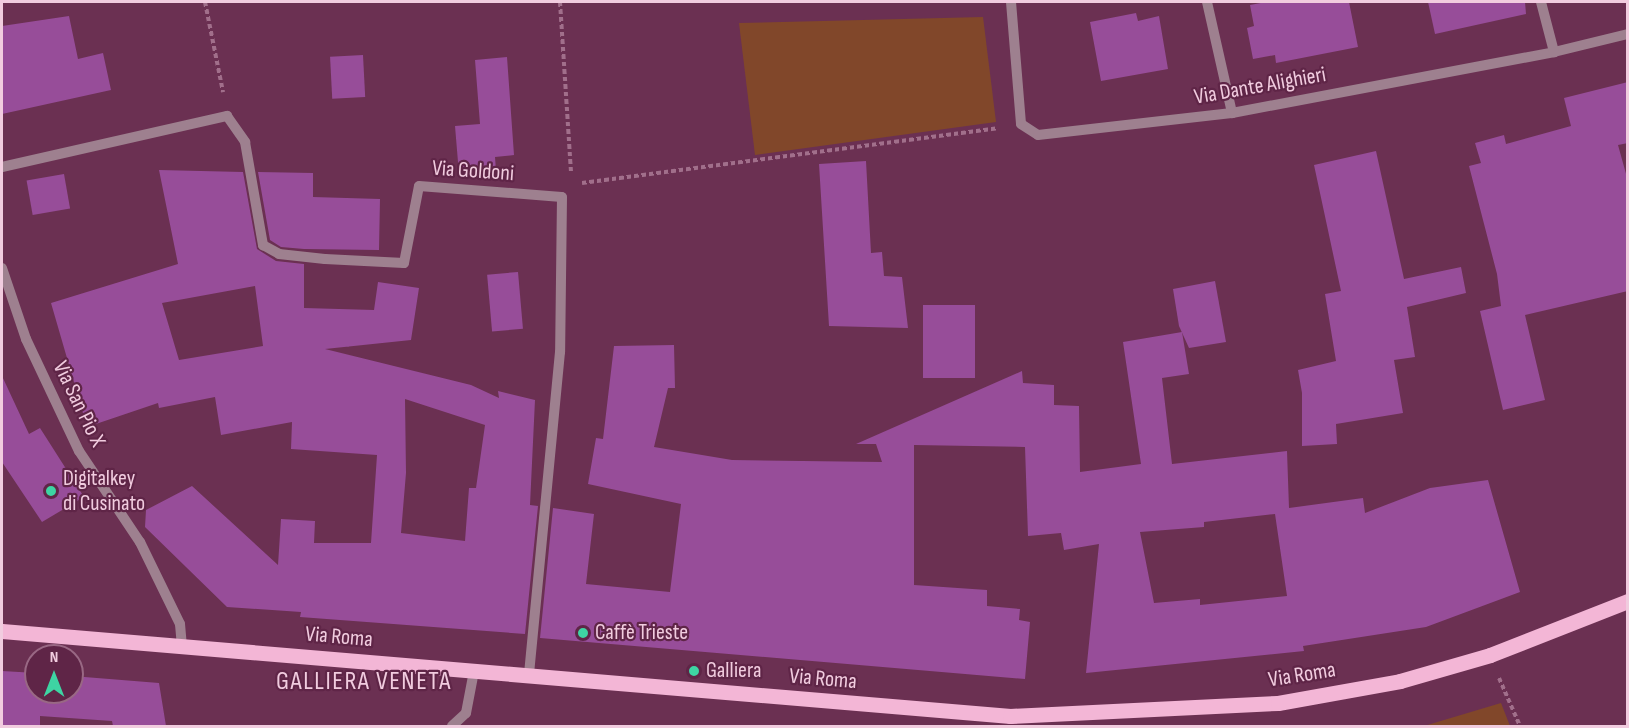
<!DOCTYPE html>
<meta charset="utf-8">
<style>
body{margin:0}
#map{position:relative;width:1629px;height:728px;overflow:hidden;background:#6b3052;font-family:"Sofia Sans Condensed",sans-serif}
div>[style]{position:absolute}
.green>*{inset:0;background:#81472a}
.building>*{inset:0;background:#974d99;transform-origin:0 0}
.path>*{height:4px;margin-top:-2px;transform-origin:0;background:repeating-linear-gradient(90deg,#a16f8b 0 4.5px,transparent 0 7.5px)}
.minor>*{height:10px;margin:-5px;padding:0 5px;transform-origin:5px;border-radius:5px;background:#9e808f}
.major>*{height:15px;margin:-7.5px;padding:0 7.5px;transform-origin:7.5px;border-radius:7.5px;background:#f3b6d6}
.dots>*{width:16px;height:16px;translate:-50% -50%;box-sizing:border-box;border:3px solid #5f2547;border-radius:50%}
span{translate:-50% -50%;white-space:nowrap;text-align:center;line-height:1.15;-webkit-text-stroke:4.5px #5f2547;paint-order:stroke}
.street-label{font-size:22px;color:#f1ccdf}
.poi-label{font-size:22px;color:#f1ccdf}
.left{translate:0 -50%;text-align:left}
.quarter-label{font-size:26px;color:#f1ccdf;letter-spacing:1.5px}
.frame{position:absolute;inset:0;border:3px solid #f1ccdf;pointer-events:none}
.north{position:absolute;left:24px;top:644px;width:60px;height:60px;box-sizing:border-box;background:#5f2547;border:2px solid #996884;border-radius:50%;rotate:0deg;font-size:16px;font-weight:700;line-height:24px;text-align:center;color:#f1ccdf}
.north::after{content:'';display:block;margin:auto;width:21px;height:27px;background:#3ed4a3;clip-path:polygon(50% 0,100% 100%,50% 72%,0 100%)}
</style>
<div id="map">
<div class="green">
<i style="clip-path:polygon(983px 17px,996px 122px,755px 155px,739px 23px)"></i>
<i style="clip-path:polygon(1501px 703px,1510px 726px,1424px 726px)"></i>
</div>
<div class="building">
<i style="clip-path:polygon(1266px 2px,1349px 2px,1358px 47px,1276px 63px,1275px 55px,1253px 59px,1247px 28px,1254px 26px,1250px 5px)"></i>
<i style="clip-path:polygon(1428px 2px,1525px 2px,1526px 14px,1435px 34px)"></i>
<i style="clip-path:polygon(1136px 13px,1138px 21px,1159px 16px,1168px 69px,1101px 81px,1090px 22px)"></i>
<i style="clip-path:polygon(69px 16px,78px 59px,103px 53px,111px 90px,2px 114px,2px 26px)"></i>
<i style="left:363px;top:55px;width:42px;height:33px;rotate:87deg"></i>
<i style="clip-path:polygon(507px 57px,514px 155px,495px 157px,496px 170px,459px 174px,455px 126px,480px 124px,475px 60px)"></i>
<i style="clip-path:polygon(1628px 82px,1628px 143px,1618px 145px,1628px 181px,1628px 291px,1525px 315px,1545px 400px,1503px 410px,1480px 311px,1501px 306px,1497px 274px,1469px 166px,1481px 163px,1475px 143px,1504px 135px,1506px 144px,1571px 126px,1564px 98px)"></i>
<i style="clip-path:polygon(1376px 151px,1404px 279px,1461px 267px,1466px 293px,1407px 307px,1415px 357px,1394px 360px,1403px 413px,1336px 424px,1337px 444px,1302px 446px,1302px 393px,1298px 370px,1336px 361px,1325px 294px,1341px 291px,1314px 165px)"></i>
<i style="clip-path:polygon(866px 161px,871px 253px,882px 252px,884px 276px,902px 277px,908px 328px,829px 326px,819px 164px)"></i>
<i style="clip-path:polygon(evenodd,159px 170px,243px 172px,257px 249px,276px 261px,304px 264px,304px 308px,374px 310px,378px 282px,419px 288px,411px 340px,325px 349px,471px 385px,499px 398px,498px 391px,535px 400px,530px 505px,538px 506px,525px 634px,300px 617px,301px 612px,227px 607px,145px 527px,146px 510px,192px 486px,278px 565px,281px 519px,315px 521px,314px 543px,371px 543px,377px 455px,291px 449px,292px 422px,221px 435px,215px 397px,159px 408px,158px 403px,87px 427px,51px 303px,178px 264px,159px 170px,255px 286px,263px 346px,179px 360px,162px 303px,255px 286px,159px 170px,405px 399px,485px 425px,476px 488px,469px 488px,465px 541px,401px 533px,406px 473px,405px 399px)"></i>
<i style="clip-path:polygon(258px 172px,313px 173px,313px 197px,380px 199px,379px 250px,304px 249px,281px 247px,270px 240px)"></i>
<i style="left:64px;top:174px;width:35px;height:38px;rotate:80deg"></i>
<i style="left:518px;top:272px;width:57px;height:31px;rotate:85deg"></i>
<i style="clip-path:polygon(1215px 281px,1226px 342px,1189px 348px,1179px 326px,1173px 289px)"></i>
<i style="left:923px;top:305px;width:52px;height:73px"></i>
<i style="clip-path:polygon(evenodd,1182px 332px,1189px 374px,1162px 378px,1172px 464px,1287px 451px,1289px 508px,1363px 498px,1365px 513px,1430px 488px,1488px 480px,1520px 592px,1426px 627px,1303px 646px,1304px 651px,1086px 673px,1099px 544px,1064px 550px,1061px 533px,1028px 536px,1025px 447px,914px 445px,914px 585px,987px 590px,987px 606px,1020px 609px,1019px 620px,1030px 622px,1025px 679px,540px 638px,553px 508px,594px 514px,586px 584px,670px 592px,681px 504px,588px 484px,596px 438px,603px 439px,614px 346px,674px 345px,675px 388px,668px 388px,654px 447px,732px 460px,882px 462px,876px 444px,856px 444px,1022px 371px,1023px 383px,1054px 385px,1054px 405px,1079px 406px,1080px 472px,1141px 464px,1123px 342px,1182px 332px,1275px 514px,1287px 596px,1200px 605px,1200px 599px,1154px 603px,1140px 532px,1204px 527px,1204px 522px,1275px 514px)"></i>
<i style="clip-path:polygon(2px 376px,29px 434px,40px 428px,84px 497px,42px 522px,2px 462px)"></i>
<i style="clip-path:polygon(2px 671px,36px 673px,36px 692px,72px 692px,72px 676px,159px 683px,166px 726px,113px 726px,112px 721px,40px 716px,40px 726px,2px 726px)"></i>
</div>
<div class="path">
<i style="left:205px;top:2px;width:92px;rotate:78.7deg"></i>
<i style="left:560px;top:2px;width:172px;rotate:86.3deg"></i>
<i style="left:582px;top:183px;width:419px;rotate:-7.5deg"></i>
<i style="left:1499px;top:678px;width:52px;rotate:66.4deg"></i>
</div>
<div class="minor">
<i style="left:1011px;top:2px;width:122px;rotate:85.3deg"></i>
<i style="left:1021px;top:124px;width:20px;rotate:33deg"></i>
<i style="left:1038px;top:135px;width:195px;rotate:-6.5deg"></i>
<i style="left:1232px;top:113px;width:328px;rotate:-10.7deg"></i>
<i style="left:1554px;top:52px;width:76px;rotate:-13.7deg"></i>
<i style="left:1207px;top:2px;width:114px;rotate:77.3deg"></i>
<i style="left:1541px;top:2px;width:52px;rotate:75.4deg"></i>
<i style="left:2px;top:167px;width:231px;rotate:-12.8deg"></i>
<i style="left:227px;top:116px;width:32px;rotate:55deg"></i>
<i style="left:245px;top:142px;width:105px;rotate:80.1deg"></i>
<i style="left:263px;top:245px;width:18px;rotate:29deg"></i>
<i style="left:279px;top:254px;width:46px;rotate:6.2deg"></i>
<i style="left:325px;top:259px;width:79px;rotate:2.9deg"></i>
<i style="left:404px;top:263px;width:78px;rotate:-79deg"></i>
<i style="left:419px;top:186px;width:143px;rotate:4.4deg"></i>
<i style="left:562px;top:197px;width:155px;rotate:90.7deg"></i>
<i style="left:560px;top:352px;width:324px;rotate:95.5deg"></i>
<i style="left:2px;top:268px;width:75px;rotate:71.3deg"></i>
<i style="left:26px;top:339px;width:124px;rotate:64.7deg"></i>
<i style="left:79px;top:451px;width:110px;rotate:56.2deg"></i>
<i style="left:140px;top:542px;width:91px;rotate:64deg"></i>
<i style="left:180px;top:624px;width:22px;rotate:85deg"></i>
<i style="left:452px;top:726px;width:19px;rotate:-43deg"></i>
<i style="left:466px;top:713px;width:43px;rotate:-79.2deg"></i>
</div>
<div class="major">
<i style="left:2px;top:631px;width:1012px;rotate:4.82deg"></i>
<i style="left:1010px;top:716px;width:268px;rotate:-2.8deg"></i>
<i style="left:1278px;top:703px;width:124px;rotate:-10.2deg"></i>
<i style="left:1400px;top:681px;width:94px;rotate:-16.1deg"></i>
<i style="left:1490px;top:655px;width:148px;rotate:-21.4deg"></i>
</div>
<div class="dots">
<i style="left:51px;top:491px;background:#3ed4a3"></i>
<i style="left:583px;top:633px;background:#3ed4a3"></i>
<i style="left:694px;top:671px;background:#3ed4a3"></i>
</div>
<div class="street-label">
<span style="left:1260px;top:86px;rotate:-10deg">Via Dante Alighieri</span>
<span style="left:473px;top:171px;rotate:4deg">Via Goldoni</span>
<span style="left:79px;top:404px;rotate:64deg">Via San Pio X</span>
<span style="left:339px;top:637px;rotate:5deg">Via Roma</span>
<span style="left:1302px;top:675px;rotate:-9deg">Via Roma</span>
<span style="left:823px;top:679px;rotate:5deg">Via Roma</span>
</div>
<div class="poi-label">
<span class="left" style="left:63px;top:491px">Digitalkey<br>di Cusinato</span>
<span class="left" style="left:595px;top:633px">Caffè Trieste</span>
<span class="left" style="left:706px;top:671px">Galliera</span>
</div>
<div class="quarter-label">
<span style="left:364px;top:682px">GALLIERA VENETA</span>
</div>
<div class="frame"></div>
<div class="north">N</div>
</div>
